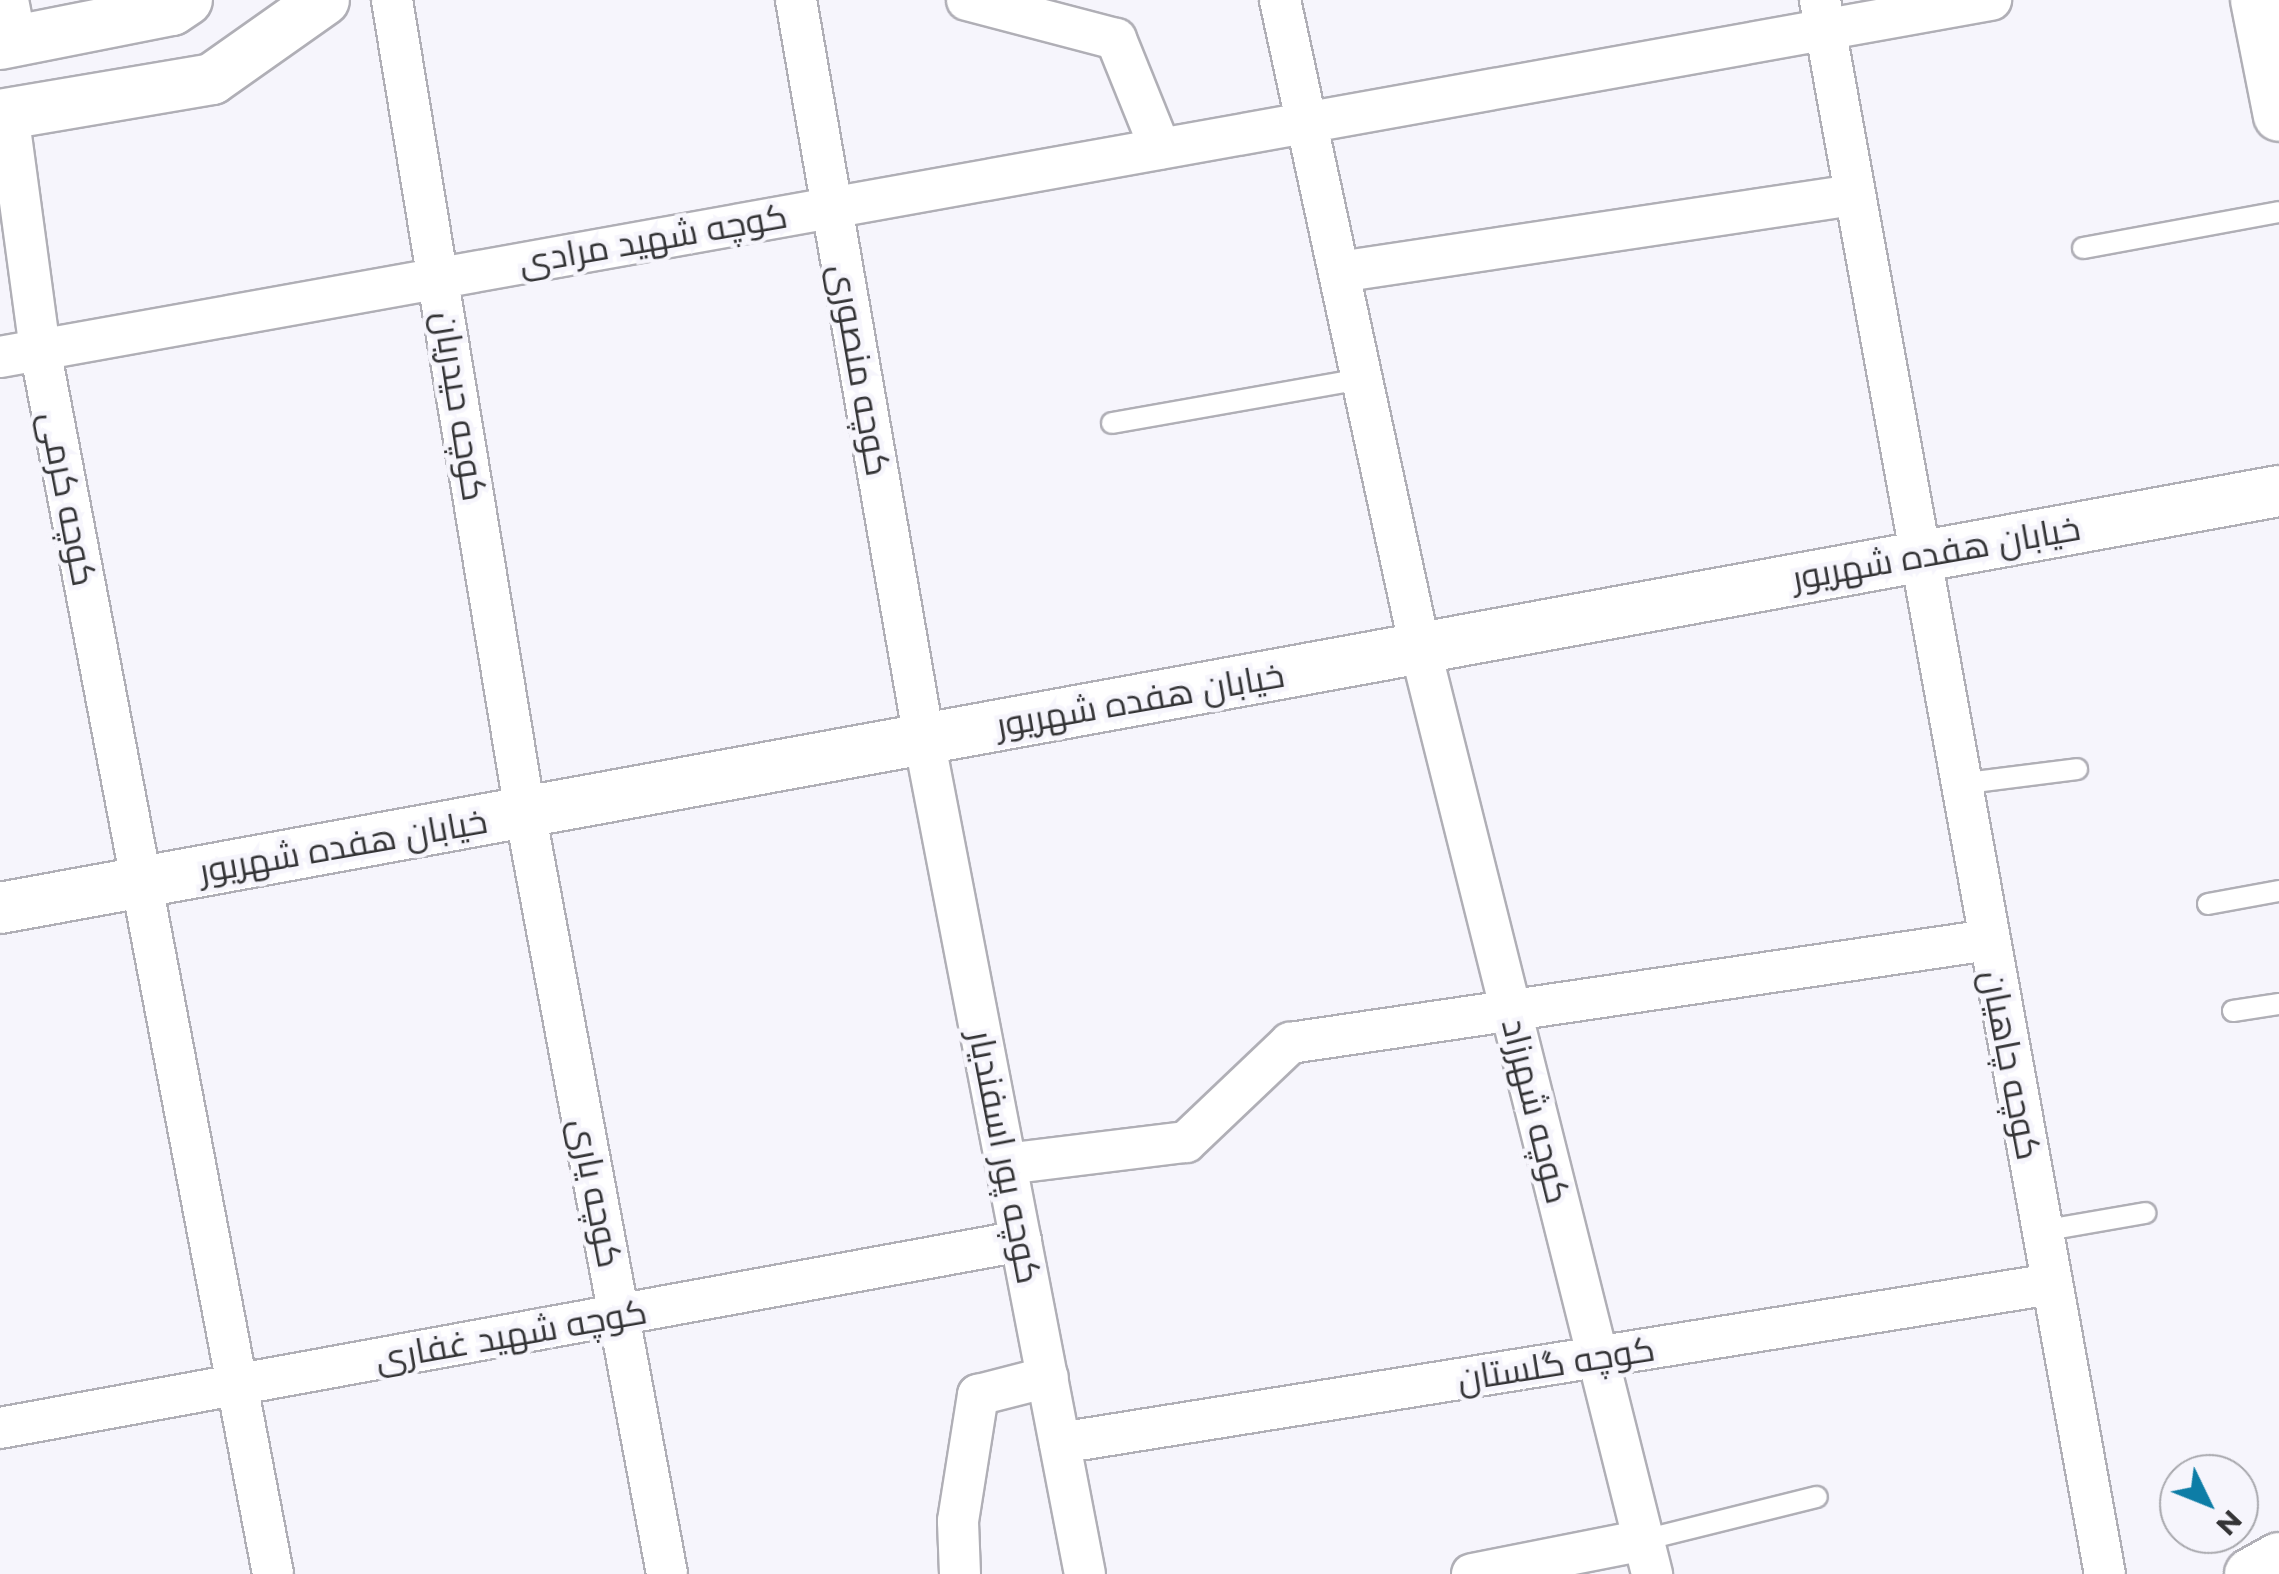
<!DOCTYPE html>
<meta charset="utf-8">
<style>
body{margin:0}
#map{position:relative;width:2279px;height:1574px;overflow:hidden;background:#f6f5fc;font-family:Montserrat,Cairo,sans-serif}
div>[style]{position:absolute}
.roads{filter:drop-shadow(2px 0 #b0afb6) drop-shadow(-2px 0 #b0afb6) drop-shadow(0 2px #b0afb6) drop-shadow(0 -2px #b0afb6)}
.service>*{height:20px;margin:-10px;padding:0 10px;transform-origin:10px;border-radius:10px;background:#fff}
.minor>*{height:40px;margin:-20px;padding:0 20px;transform-origin:20px;border-radius:20px;background:#fff}
.tertiary>*{height:50px;margin:-25px;padding:0 25px;transform-origin:25px;border-radius:25px;background:#fff}
span{translate:-50% -50%;white-space:nowrap;text-align:center;line-height:1.15;-webkit-text-stroke:9px #f6f5fc;paint-order:stroke}
.street-label{font-size:35px;color:#343436}
.north{position:absolute;left:2159px;top:1454px;width:100px;height:100px;box-sizing:border-box;background:#f6f5fc;border:2px solid #a8a8ad;border-radius:50%;rotate:133deg;font-size:28px;font-weight:700;line-height:40px;text-align:center;color:#343436}
.north::after{content:'';display:block;margin:auto;width:35px;height:45px;background:#0d7da6;clip-path:polygon(50% 0,100% 100%,50% 72%,0 100%)}
</style>
<div id="map">
<div class="roads">
<div class="service">
<i style="left:2083px;top:248px;width:199px;rotate:-10.4deg"></i>
<i style="left:1112px;top:423px;width:254px;rotate:-10deg"></i>
<i style="left:1959px;top:784px;width:119px;rotate:-7.2deg"></i>
<i style="left:2208px;top:904px;width:72px;rotate:-10.4deg"></i>
<i style="left:2233px;top:1011px;width:47px;rotate:-8.7deg"></i>
<i style="left:2042px;top:1231px;width:105px;rotate:-9.9deg"></i>
<i style="left:1644px;top:1540px;width:178px;rotate:-14deg"></i>
</div>
<div class="minor">
<i style="left:8px;top:0;width:42px;rotate:79deg"></i>
<i style="left:392px;top:0;width:823px;rotate:80.7deg"></i>
<i style="left:525px;top:812px;width:775px;rotate:79.44deg"></i>
<i style="left:796px;top:0;width:750px;rotate:80.17deg"></i>
<i style="left:924px;top:739px;width:850px;rotate:79.09deg"></i>
<i style="left:967px;top:0;width:154px;rotate:14.7deg"></i>
<i style="left:1116px;top:39px;width:118px;rotate:68deg"></i>
<i style="left:1280px;top:0;width:663px;rotate:77.81deg"></i>
<i style="left:1420px;top:648px;width:955px;rotate:75.93deg"></i>
<i style="left:1820px;top:0;width:1600px;rotate:79.74deg"></i>
<i style="left:8px;top:113px;width:238px;rotate:82.3deg"></i>
<i style="left:40px;top:349px;width:1247px;rotate:79.23deg"></i>
<i style="left:1339px;top:272px;width:520px;rotate:-8.52deg"></i>
<i style="left:0;top:357px;width:2023px;rotate:-10.17deg"></i>
<i style="left:1006px;top:1164px;width:181px;rotate:-7deg"></i>
<i style="left:1186px;top:1142px;width:144px;rotate:-43.6deg"></i>
<i style="left:1290px;top:1043px;width:706px;rotate:-8.39deg"></i>
<i style="left:0;top:1428px;width:1038px;rotate:-10.38deg"></i>
<i style="left:1060px;top:1443px;width:1005px;rotate:-9.11deg"></i>
<i style="left:960px;top:1574px;width:53px;rotate:-92.2deg"></i>
<i style="left:958px;top:1521px;width:128px;rotate:-81deg"></i>
<i style="left:978px;top:1395px;width:72px;rotate:-14.4deg"></i>
<i style="left:1472px;top:1574px;width:175px;rotate:-11.2deg"></i>
</div>
<div class="tertiary">
<i style="left:2256px;top:0;width:118px;rotate:78.8deg"></i>
<i style="left:0;top:44px;width:175px;rotate:-11.2deg"></i>
<i style="left:172px;top:10px;width:18px;rotate:-34deg"></i>
<i style="left:0;top:115px;width:215px;rotate:-9.6deg"></i>
<i style="left:212px;top:79px;width:137px;rotate:-35.2deg"></i>
<i style="left:0;top:908px;width:2317px;rotate:-10.37deg"></i>
<i style="left:2250px;top:1574px;width:33px;rotate:-29deg"></i>
</div>
</div>
<div class="street-label">
<span style="left:653px;top:239px;rotate:-10deg">کوچه شهید مرادی</span>
<span style="left:860px;top:370px;rotate:80deg">کوچه منصوری</span>
<span style="left:460px;top:406px;rotate:81deg">کوچه حیدریان</span>
<span style="left:68px;top:499px;rotate:79deg">کوچه کرمی</span>
<span style="left:1936px;top:553px;rotate:-10deg">خیابان هفده شهریور</span>
<span style="left:1140px;top:700px;rotate:-10deg">خیابان هفده شهریور</span>
<span style="left:343px;top:846px;rotate:-10deg">خیابان هفده شهریور</span>
<span style="left:2011px;top:1065px;rotate:79deg">کوچه چاهیان</span>
<span style="left:1536px;top:1111px;rotate:76deg">کوچه شهرزاد</span>
<span style="left:1005px;top:1157px;rotate:79deg">کوچه پور اسفندیار</span>
<span style="left:596px;top:1193px;rotate:79deg">کوچه یاری</span>
<span style="left:511px;top:1335px;rotate:-10deg">کوچه شهید غفاری</span>
<span style="left:1556px;top:1364px;rotate:-9deg">کوچه گلستان</span>
</div>
<div class="north">N</div>
</div>
